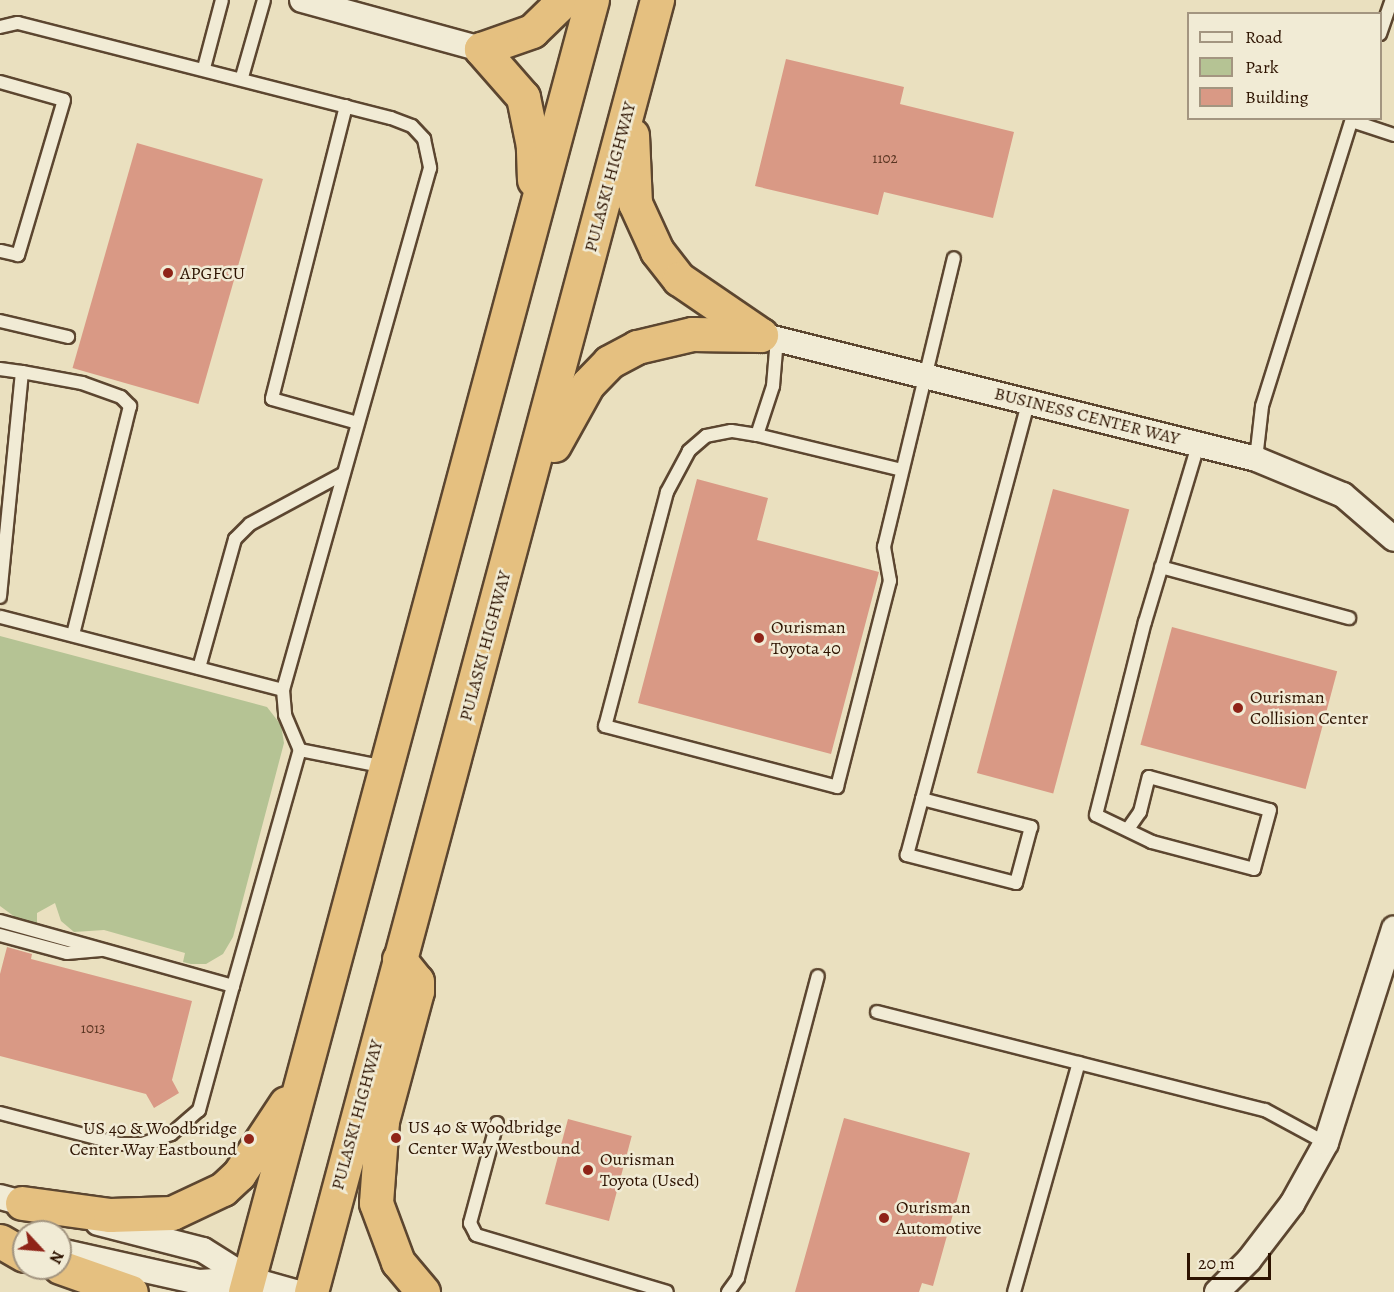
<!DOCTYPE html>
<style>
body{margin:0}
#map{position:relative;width:1394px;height:1292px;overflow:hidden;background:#eae0bf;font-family:Alegreya,serif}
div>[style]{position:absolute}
.green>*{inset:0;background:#b5c394}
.building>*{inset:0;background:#d99985;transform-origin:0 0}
.roads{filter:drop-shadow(2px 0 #5c4630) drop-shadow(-2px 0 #5c4630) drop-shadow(0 2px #5c4630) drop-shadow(0 -2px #5c4630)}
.service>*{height:12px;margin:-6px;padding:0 6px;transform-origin:6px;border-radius:6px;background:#f1ebd5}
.minor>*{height:24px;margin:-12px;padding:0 12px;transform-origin:12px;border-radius:12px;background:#f1ebd5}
.trunk>*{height:33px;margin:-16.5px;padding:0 16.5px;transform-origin:16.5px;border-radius:16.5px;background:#e5c080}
.dots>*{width:16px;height:16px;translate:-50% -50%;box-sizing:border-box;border:3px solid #f1ebd5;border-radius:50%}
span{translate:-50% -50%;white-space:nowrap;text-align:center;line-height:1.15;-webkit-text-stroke:5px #f1ebd5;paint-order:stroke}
.number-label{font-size:15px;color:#583421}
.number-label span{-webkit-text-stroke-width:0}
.street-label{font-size:18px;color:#2d1300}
.poi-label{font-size:18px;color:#2d1300}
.left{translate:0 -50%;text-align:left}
.right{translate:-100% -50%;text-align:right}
.legend{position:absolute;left:1187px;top:12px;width:195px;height:108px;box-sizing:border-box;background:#f1ebd5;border:2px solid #a39580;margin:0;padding:8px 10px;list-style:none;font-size:18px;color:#2d1300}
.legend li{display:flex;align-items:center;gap:12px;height:30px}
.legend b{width:30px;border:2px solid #a39580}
.north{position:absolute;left:12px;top:1220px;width:60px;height:60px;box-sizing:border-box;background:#f1ebd5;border:2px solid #a39580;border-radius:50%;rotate:116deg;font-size:16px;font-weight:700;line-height:24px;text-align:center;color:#2d1300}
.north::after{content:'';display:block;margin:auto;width:21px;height:27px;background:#8f2418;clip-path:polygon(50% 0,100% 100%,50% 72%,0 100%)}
.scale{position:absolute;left:1187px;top:1253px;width:84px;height:27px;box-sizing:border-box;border:3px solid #2d1300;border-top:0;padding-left:8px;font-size:18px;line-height:21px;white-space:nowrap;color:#2d1300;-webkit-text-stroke:4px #f1ebd5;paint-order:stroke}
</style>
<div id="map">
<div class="green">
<i style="clip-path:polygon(0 636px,267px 707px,281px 725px,284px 743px,233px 937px,223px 954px,206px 964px,191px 964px,183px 962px,185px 953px,104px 930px,74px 932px,61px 921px,55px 903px,37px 913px,37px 924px,19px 920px,0 906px)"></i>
</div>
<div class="building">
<i style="clip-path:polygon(786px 59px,904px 87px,900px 104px,1014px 132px,993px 218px,884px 192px,878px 215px,755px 186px)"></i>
<i style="left:137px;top:143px;width:131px;height:234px;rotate:16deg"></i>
<i style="clip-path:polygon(697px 479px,768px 498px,757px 540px,879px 572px,831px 754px,638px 703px)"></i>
<i style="left:1053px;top:489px;width:79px;height:294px;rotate:15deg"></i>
<i style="left:1172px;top:627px;width:171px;height:122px;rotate:15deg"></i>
<i style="clip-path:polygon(7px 947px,32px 954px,31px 959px,192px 1001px,172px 1080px,179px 1093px,154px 1108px,146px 1094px,0 1056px,0 974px)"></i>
<i style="clip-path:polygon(844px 1118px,970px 1153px,933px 1286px,922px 1283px,919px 1292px,795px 1292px)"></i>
<i style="left:568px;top:1119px;width:66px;height:88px;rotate:15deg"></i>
</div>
<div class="roads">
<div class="service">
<i style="left:0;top:27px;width:18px;rotate:-13deg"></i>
<i style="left:18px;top:23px;width:385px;rotate:14.3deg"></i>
<i style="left:391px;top:118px;width:22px;rotate:21deg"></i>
<i style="left:412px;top:126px;width:18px;rotate:47deg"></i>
<i style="left:424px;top:139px;width:30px;rotate:78deg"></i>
<i style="left:430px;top:168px;width:542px;rotate:105.73deg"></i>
<i style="left:283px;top:690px;width:292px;rotate:-165.5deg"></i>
<i style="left:1380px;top:34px;width:36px;rotate:-71deg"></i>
<i style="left:204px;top:68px;width:70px;rotate:-75.2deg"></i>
<i style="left:242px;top:77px;width:80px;rotate:-74.1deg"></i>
<i style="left:0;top:82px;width:66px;rotate:15.7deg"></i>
<i style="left:64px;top:100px;width:162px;rotate:106.5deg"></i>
<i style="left:18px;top:255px;width:18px;rotate:-167deg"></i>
<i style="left:346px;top:106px;width:302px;rotate:104.2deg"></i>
<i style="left:272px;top:399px;width:89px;rotate:15.6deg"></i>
<i style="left:1352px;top:121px;width:44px;rotate:18.4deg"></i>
<i style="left:0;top:321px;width:70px;rotate:13.2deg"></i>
<i style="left:0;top:369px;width:22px;rotate:8deg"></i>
<i style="left:22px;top:372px;width:226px;rotate:95.6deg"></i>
<i style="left:22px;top:372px;width:61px;rotate:10.4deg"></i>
<i style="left:82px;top:383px;width:41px;rotate:19.7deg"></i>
<i style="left:121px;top:397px;width:13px;rotate:45deg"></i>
<i style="left:130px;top:406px;width:236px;rotate:104deg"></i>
<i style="left:757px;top:435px;width:52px;rotate:-71.9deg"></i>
<i style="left:773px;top:386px;width:48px;rotate:-85.2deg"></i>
<i style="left:1256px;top:459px;width:53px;rotate:-83.5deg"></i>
<i style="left:1262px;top:406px;width:302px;rotate:-72.6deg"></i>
<i style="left:902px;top:470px;width:149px;rotate:-166.4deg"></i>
<i style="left:757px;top:435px;width:26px;rotate:-171deg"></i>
<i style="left:731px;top:431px;width:25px;rotate:169deg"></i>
<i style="left:706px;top:436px;width:23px;rotate:139deg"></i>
<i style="left:689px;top:451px;width:47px;rotate:118.2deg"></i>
<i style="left:667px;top:492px;width:242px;rotate:104.8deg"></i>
<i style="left:605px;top:726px;width:240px;rotate:14.7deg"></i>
<i style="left:837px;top:787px;width:213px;rotate:-75.6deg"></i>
<i style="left:890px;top:581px;width:35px;rotate:-100deg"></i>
<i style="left:884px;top:547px;width:297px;rotate:-76.4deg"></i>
<i style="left:1161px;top:567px;width:195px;rotate:15.2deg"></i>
<i style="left:199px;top:668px;width:134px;rotate:-74.4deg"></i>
<i style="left:235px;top:539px;width:21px;rotate:-45deg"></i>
<i style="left:250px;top:524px;width:106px;rotate:-28.3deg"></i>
<i style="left:283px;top:690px;width:25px;rotate:85deg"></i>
<i style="left:285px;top:715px;width:38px;rotate:67deg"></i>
<i style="left:300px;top:750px;width:87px;rotate:11.3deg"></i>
<i style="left:922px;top:799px;width:113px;rotate:14.4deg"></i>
<i style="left:1031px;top:827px;width:58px;rotate:105deg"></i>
<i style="left:1016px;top:883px;width:113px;rotate:-165.6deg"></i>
<i style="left:907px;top:855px;width:58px;rotate:-75deg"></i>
<i style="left:922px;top:799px;width:412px;rotate:-75deg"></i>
<i style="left:1128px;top:829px;width:21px;rotate:-55deg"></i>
<i style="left:1140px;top:812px;width:36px;rotate:-76deg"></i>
<i style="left:1149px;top:777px;width:125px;rotate:15.3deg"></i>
<i style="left:1270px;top:810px;width:61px;rotate:105.2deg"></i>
<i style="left:1254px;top:869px;width:106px;rotate:-165.2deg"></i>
<i style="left:1152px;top:842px;width:62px;rotate:-154.3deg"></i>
<i style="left:1096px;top:815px;width:199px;rotate:-75.8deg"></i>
<i style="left:1145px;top:622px;width:185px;rotate:-73.3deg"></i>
<i style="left:0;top:921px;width:242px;rotate:15.6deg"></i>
<i style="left:233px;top:986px;width:129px;rotate:105.3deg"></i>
<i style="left:199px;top:1110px;width:37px;rotate:139deg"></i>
<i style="left:171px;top:1134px;width:31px;rotate:161deg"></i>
<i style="left:142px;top:1144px;width:23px;rotate:180deg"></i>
<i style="left:119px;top:1144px;width:123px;rotate:-165.4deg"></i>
<i style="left:0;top:935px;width:69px;rotate:15deg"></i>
<i style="left:67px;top:953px;width:34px;rotate:-5deg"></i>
<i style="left:233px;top:986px;width:245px;rotate:-74.2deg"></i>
<i style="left:877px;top:1012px;width:400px;rotate:14.2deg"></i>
<i style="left:1265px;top:1110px;width:69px;rotate:28.4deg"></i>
<i style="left:497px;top:1123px;width:104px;rotate:105.1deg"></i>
<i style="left:470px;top:1223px;width:13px;rotate:63deg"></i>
<i style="left:476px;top:1235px;width:199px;rotate:16.6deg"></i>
<i style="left:728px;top:1292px;width:17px;rotate:-54deg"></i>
<i style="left:738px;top:1278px;width:312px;rotate:-75.2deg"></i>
<i style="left:1014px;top:1292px;width:238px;rotate:-74.2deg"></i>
</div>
<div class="minor">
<i style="left:302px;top:0;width:186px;rotate:15.3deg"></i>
<i style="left:761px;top:335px;width:510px;rotate:14.06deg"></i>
<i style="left:1256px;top:459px;width:94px;rotate:22.5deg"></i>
<i style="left:1343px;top:495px;width:67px;rotate:40.8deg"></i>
<i style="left:0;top:1197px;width:39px;rotate:15deg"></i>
<i style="left:98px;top:1223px;width:108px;rotate:14.4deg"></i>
<i style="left:203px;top:1250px;width:54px;rotate:32.2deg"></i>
<i style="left:249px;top:1279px;width:48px;rotate:15.8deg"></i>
<i style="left:60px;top:1251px;width:142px;rotate:12.6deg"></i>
<i style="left:199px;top:1282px;width:50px;rotate:-3.4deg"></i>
<i style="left:1217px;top:1292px;width:45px;rotate:-45deg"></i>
<i style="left:1249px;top:1260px;width:71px;rotate:-52.5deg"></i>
<i style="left:1292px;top:1204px;width:70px;rotate:-60.9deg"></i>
<i style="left:1326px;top:1143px;width:225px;rotate:-72.4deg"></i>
</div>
<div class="trunk">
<i style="left:632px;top:135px;width:68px;rotate:87.5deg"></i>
<i style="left:635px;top:203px;width:53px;rotate:65.4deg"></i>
<i style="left:657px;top:251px;width:36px;rotate:52deg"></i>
<i style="left:679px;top:279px;width:99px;rotate:34.3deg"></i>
<i style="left:534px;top:180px;width:34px;rotate:-92deg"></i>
<i style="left:533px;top:146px;width:50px;rotate:-101.5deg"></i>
<i style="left:523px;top:97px;width:64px;rotate:-131.2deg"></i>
<i style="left:481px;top:49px;width:54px;rotate:-19.4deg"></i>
<i style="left:532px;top:31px;width:45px;rotate:-44.1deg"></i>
<i style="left:554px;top:445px;width:70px;rotate:-60.9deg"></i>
<i style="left:588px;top:384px;width:30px;rotate:-46deg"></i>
<i style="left:609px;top:362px;width:32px;rotate:-28deg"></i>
<i style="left:637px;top:347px;width:57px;rotate:-13.3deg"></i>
<i style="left:692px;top:334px;width:69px;rotate:0.8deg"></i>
<i style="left:399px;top:959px;width:28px;rotate:51deg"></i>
<i style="left:417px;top:981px;width:10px;rotate:90deg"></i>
<i style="left:417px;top:991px;width:135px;rotate:105.1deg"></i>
<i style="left:382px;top:1121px;width:82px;rotate:94.2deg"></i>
<i style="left:376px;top:1203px;width:63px;rotate:69.6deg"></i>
<i style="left:398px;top:1262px;width:39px;rotate:50deg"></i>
<i style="left:22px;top:1203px;width:89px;rotate:7.8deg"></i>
<i style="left:110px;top:1215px;width:62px;rotate:-1.8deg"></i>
<i style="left:172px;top:1213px;width:56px;rotate:-25.2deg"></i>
<i style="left:223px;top:1189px;width:22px;rotate:-43deg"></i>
<i style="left:239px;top:1174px;width:85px;rotate:-56.5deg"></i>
<i style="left:0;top:1241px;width:28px;rotate:30deg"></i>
<i style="left:60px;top:1267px;width:75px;rotate:19.4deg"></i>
<i style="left:245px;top:1292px;width:1338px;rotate:-74.97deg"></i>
<i style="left:311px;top:1292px;width:1338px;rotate:-75.01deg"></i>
</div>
</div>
<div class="dots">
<i style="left:168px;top:273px;background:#8f2418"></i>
<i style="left:759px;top:638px;background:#8f2418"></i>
<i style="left:1238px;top:708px;background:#8f2418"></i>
<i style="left:396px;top:1138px;background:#8f2418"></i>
<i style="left:249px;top:1139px;background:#8f2418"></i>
<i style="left:588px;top:1170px;background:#8f2418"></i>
<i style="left:884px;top:1218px;background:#8f2418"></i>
</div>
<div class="number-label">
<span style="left:885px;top:159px">1102</span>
<span style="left:93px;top:1029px">1013</span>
</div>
<div class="street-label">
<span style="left:610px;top:177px;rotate:-75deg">PULASKI HIGHWAY</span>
<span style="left:1087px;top:416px;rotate:14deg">BUSINESS CENTER WAY</span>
<span style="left:485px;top:646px;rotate:-75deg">PULASKI HIGHWAY</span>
<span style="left:357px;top:1115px;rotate:-75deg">PULASKI HIGHWAY</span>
</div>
<div class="poi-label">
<span class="left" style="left:180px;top:273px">APGFCU</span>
<span class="left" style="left:771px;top:638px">Ourisman<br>Toyota 40</span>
<span class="left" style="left:1250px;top:708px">Ourisman<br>Collision Center</span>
<span class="left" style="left:408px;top:1138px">US 40 &amp; Woodbridge<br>Center Way Westbound</span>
<span class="right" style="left:237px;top:1139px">US 40 &amp; Woodbridge<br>Center Way Eastbound</span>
<span class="left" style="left:600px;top:1170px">Ourisman<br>Toyota (Used)</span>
<span class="left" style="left:896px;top:1218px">Ourisman<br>Automotive</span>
</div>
<ul class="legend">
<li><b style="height:8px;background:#f1ebd5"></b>Road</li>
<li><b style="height:16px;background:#b5c394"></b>Park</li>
<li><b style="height:16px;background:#d99985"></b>Building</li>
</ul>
<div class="north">N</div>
<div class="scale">20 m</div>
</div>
